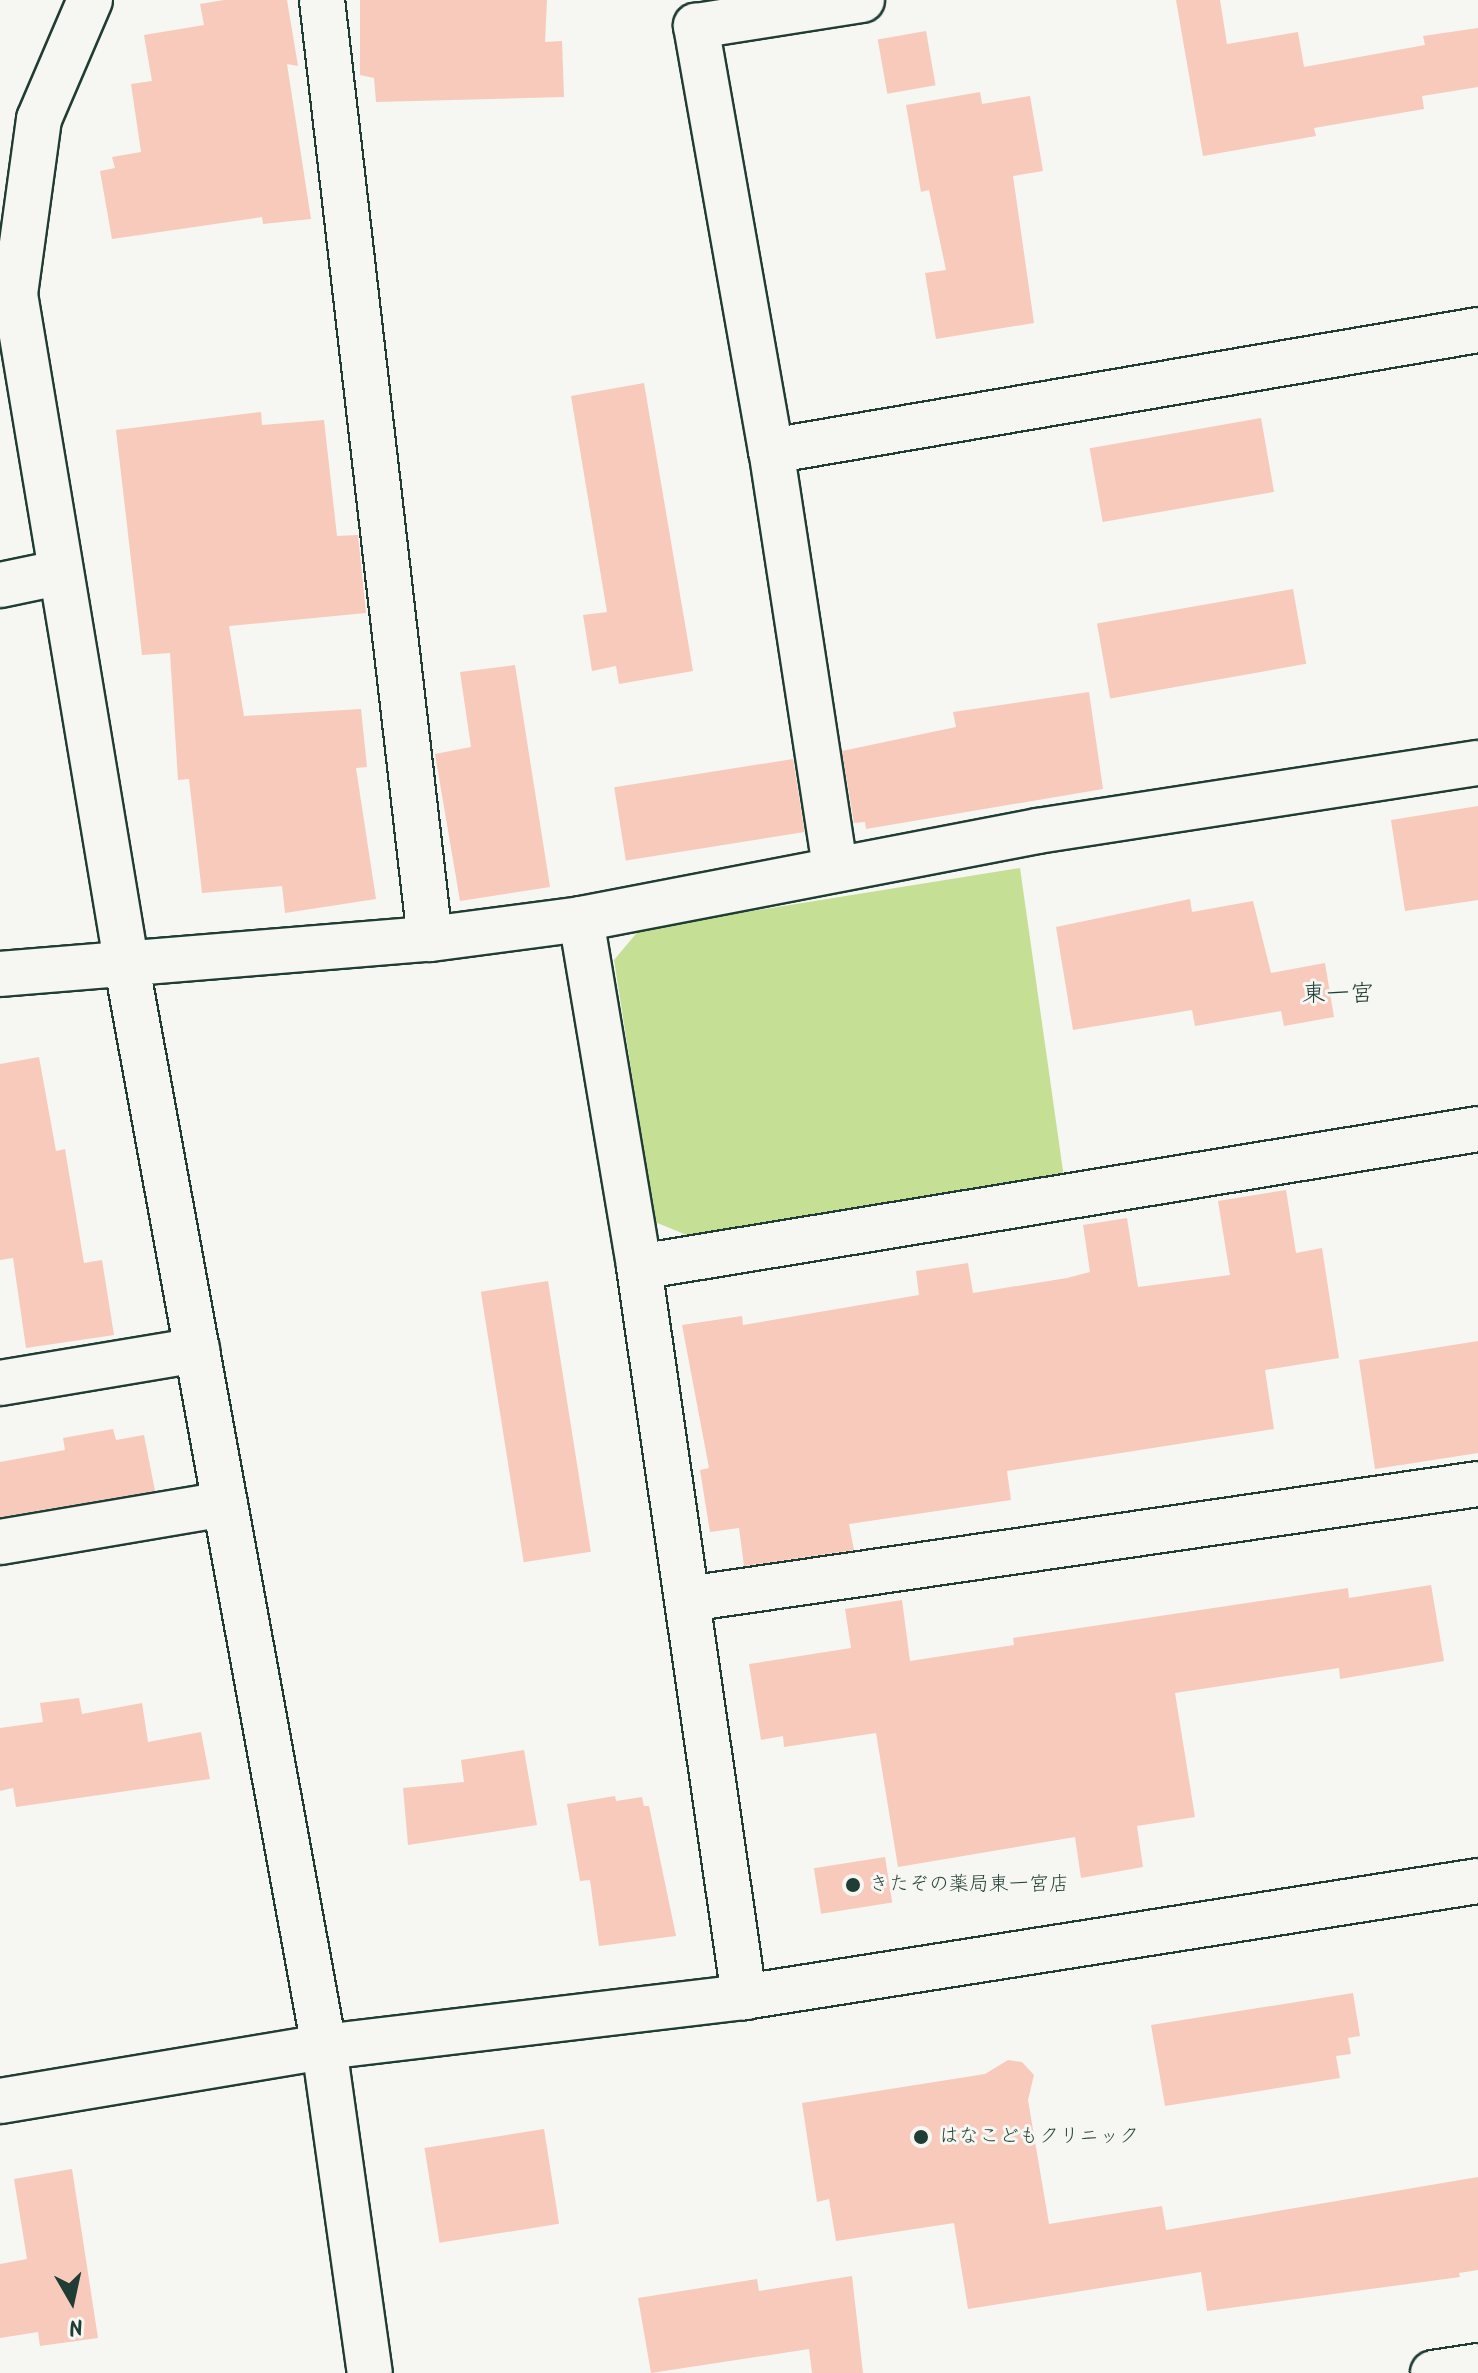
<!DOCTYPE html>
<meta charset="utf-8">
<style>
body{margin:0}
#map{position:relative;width:1478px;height:2373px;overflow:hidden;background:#f6f6f2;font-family:Kalam,"Klee One",sans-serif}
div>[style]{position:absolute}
.green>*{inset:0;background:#c5df95}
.building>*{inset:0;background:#f8cabb;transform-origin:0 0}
.roads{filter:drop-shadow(2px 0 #1f3d34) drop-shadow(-2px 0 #1f3d34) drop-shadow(0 2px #1f3d34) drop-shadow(0 -2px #1f3d34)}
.minor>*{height:44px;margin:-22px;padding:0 22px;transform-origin:22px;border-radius:22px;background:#f6f6f2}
.tertiary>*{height:44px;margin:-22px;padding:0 22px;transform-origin:22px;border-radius:22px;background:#f6f6f2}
.dots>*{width:22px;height:22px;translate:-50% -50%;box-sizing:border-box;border:4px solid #f6f6f2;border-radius:50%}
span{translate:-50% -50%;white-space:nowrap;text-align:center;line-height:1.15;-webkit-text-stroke:6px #f6f6f2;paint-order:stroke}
.poi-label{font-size:20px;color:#1f3d34}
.left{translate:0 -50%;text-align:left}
.quarter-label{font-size:24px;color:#1f3d34}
.north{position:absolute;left:32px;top:2261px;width:80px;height:80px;-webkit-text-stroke:6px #f6f6f2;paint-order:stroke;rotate:171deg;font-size:22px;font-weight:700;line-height:32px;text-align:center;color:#1f3d34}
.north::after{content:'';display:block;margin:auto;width:28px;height:36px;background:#1f3d34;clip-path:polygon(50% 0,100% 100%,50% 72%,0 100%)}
</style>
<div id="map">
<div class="green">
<i style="clip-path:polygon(1020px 868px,1064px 1178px,694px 1238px,655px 1222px,614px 960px,640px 929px)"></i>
</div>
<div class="building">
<i style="clip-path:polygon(224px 0,287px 0,298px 66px,287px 64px,311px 219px,263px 224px,262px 217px,112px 239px,100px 171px,115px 168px,112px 157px,141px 152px,131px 84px,152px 81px,144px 35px,204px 25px,200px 4px)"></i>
<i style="clip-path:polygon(360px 0,547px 0,545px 42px,562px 41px,564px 97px,376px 102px,374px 78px,360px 75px)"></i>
<i style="clip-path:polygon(1176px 0,1220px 0,1227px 44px,1298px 32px,1304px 67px,1425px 45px,1423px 36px,1478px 28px,1478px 87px,1422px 96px,1424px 109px,1314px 128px,1316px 136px,1203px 156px)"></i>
<i style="left:926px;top:31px;width:55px;height:49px;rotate:80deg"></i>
<i style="clip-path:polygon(980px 92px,982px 104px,1030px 96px,1043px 171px,1013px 176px,1034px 323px,936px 339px,925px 273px,946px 270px,929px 190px,921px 192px,906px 105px)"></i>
<i style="clip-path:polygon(644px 383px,693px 671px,619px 684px,616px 666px,592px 671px,583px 615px,607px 612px,571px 396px)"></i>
<i style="clip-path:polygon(261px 412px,262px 425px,324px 420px,337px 536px,358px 535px,366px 613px,229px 626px,244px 716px,361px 709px,367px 767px,356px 768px,376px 899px,285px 913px,282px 886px,202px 893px,189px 779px,178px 780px,170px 653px,142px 655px,116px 430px)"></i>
<i style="left:1261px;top:418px;width:75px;height:174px;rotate:80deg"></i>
<i style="left:1293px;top:589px;width:76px;height:199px;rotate:80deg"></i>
<i style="clip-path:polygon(515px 665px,550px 887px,460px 901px,435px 754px,471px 747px,460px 672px)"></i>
<i style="clip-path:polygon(1089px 692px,1103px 789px,866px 829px,865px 822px,854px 823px,842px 751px,956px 727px,953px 712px)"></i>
<i style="left:793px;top:759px;width:74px;height:181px;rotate:81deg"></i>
<i style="clip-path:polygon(1478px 806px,1478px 900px,1405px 911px,1391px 820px)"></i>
<i style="clip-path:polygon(1190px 899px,1192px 912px,1253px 901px,1271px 973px,1325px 963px,1334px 1017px,1284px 1026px,1281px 1011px,1195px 1026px,1192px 1010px,1073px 1030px,1056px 927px)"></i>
<i style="clip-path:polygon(39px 1057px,56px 1151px,65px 1149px,84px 1263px,102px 1260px,114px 1335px,26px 1348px,13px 1258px,0 1260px,0 1064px)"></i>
<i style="clip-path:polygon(1286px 1190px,1296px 1253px,1322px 1248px,1339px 1358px,1265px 1370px,1274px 1429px,1007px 1471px,1011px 1500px,849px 1524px,854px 1550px,744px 1566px,739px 1528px,710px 1532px,700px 1470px,709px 1468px,682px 1325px,742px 1316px,743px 1325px,919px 1295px,916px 1271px,968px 1263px,973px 1293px,1067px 1278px,1090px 1272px,1083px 1225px,1127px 1218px,1138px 1287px,1230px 1275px,1218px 1201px)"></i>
<i style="left:548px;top:1281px;width:274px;height:68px;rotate:81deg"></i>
<i style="clip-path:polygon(1478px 1341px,1478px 1453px,1375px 1469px,1359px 1360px)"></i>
<i style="clip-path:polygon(113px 1429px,116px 1440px,144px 1435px,155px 1491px,0 1517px,0 1462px,65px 1450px,63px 1438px)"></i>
<i style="clip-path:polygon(1431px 1585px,1444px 1661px,1340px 1679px,1339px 1668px,1175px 1693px,1195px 1817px,1137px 1826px,1143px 1867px,1081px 1878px,1075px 1837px,898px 1867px,876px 1733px,784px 1747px,783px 1736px,761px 1740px,749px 1664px,851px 1648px,845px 1609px,902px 1600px,910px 1661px,1014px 1645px,1013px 1638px,1348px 1588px,1349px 1598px)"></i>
<i style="clip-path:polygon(79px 1698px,82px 1714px,142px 1703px,148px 1742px,201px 1732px,210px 1779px,16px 1807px,13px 1788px,0 1791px,0 1728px,43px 1722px,40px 1703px)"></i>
<i style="clip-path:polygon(524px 1750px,537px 1825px,408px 1845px,403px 1788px,464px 1782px,461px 1760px)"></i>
<i style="clip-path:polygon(615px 1796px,616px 1801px,642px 1797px,644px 1806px,649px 1806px,676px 1936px,599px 1946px,590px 1880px,580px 1881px,567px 1804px)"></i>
<i style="left:885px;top:1857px;width:46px;height:72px;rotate:81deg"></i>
<i style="clip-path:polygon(1353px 1993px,1360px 2036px,1348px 2038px,1351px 2054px,1336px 2056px,1340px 2078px,1165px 2106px,1151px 2025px)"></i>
<i style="clip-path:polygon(1008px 2060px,1022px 2062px,1034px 2075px,1028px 2100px,1049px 2224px,1162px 2206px,1166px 2230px,1478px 2177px,1478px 2270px,1459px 2273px,1460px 2277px,1207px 2311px,1201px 2272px,968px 2309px,954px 2223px,836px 2241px,829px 2199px,817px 2202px,802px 2103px,985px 2074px)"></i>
<i style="left:544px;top:2129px;width:96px;height:121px;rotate:81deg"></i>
<i style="clip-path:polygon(72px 2169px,98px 2338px,40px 2346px,38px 2332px,0 2338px,0 2264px,27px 2259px,14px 2179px)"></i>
<i style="clip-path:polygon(852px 2276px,863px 2373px,812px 2373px,809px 2349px,651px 2373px,638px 2298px,757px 2279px,759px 2291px)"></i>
</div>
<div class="roads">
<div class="minor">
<i style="left:322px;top:0;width:945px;rotate:83.44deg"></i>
<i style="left:771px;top:451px;width:717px;rotate:-9.71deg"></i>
<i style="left:0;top:585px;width:59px;rotate:-11.7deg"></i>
<i style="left:835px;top:867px;width:421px;rotate:-98.7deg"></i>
<i style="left:771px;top:451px;width:432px;rotate:-100deg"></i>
<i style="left:696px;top:26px;width:168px;rotate:-8.9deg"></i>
<i style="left:581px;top:919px;width:353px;rotate:80.5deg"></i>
<i style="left:639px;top:1267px;width:738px;rotate:81.81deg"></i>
<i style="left:0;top:974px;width:431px;rotate:-4.7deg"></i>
<i style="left:430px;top:939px;width:152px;rotate:-7.5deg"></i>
<i style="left:581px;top:919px;width:465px;rotate:-10.9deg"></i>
<i style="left:1038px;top:831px;width:445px;rotate:-8.8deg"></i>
<i style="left:639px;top:1267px;width:850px;rotate:-9.34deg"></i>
<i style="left:0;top:1383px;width:200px;rotate:-9.5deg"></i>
<i style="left:0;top:1542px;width:228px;rotate:-9.6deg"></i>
<i style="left:688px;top:1599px;width:798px;rotate:-8.28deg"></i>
<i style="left:324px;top:2047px;width:329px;rotate:82deg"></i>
<i style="left:0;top:2101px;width:328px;rotate:-9.5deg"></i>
<i style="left:324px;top:2047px;width:423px;rotate:-6.8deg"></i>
<i style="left:744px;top:1997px;width:743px;rotate:-8.98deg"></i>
<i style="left:1433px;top:2373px;width:46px;rotate:-8.8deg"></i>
</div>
<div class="tertiary">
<i style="left:90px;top:0;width:129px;rotate:113.2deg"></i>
<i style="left:39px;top:119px;width:177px;rotate:97.8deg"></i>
<i style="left:15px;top:294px;width:682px;rotate:80.55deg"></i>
<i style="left:127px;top:967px;width:1098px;rotate:79.66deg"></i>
</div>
</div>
<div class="dots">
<i style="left:853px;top:1885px;background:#1f3d34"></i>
<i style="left:921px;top:2137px;background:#1f3d34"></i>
</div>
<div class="poi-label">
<span class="left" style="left:869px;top:1885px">きたぞの薬局東一宮店</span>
<span class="left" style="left:939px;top:2137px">はなこどもクリニック</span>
</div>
<div class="quarter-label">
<span style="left:1338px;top:995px">東一宮</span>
</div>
<div class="north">N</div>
</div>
